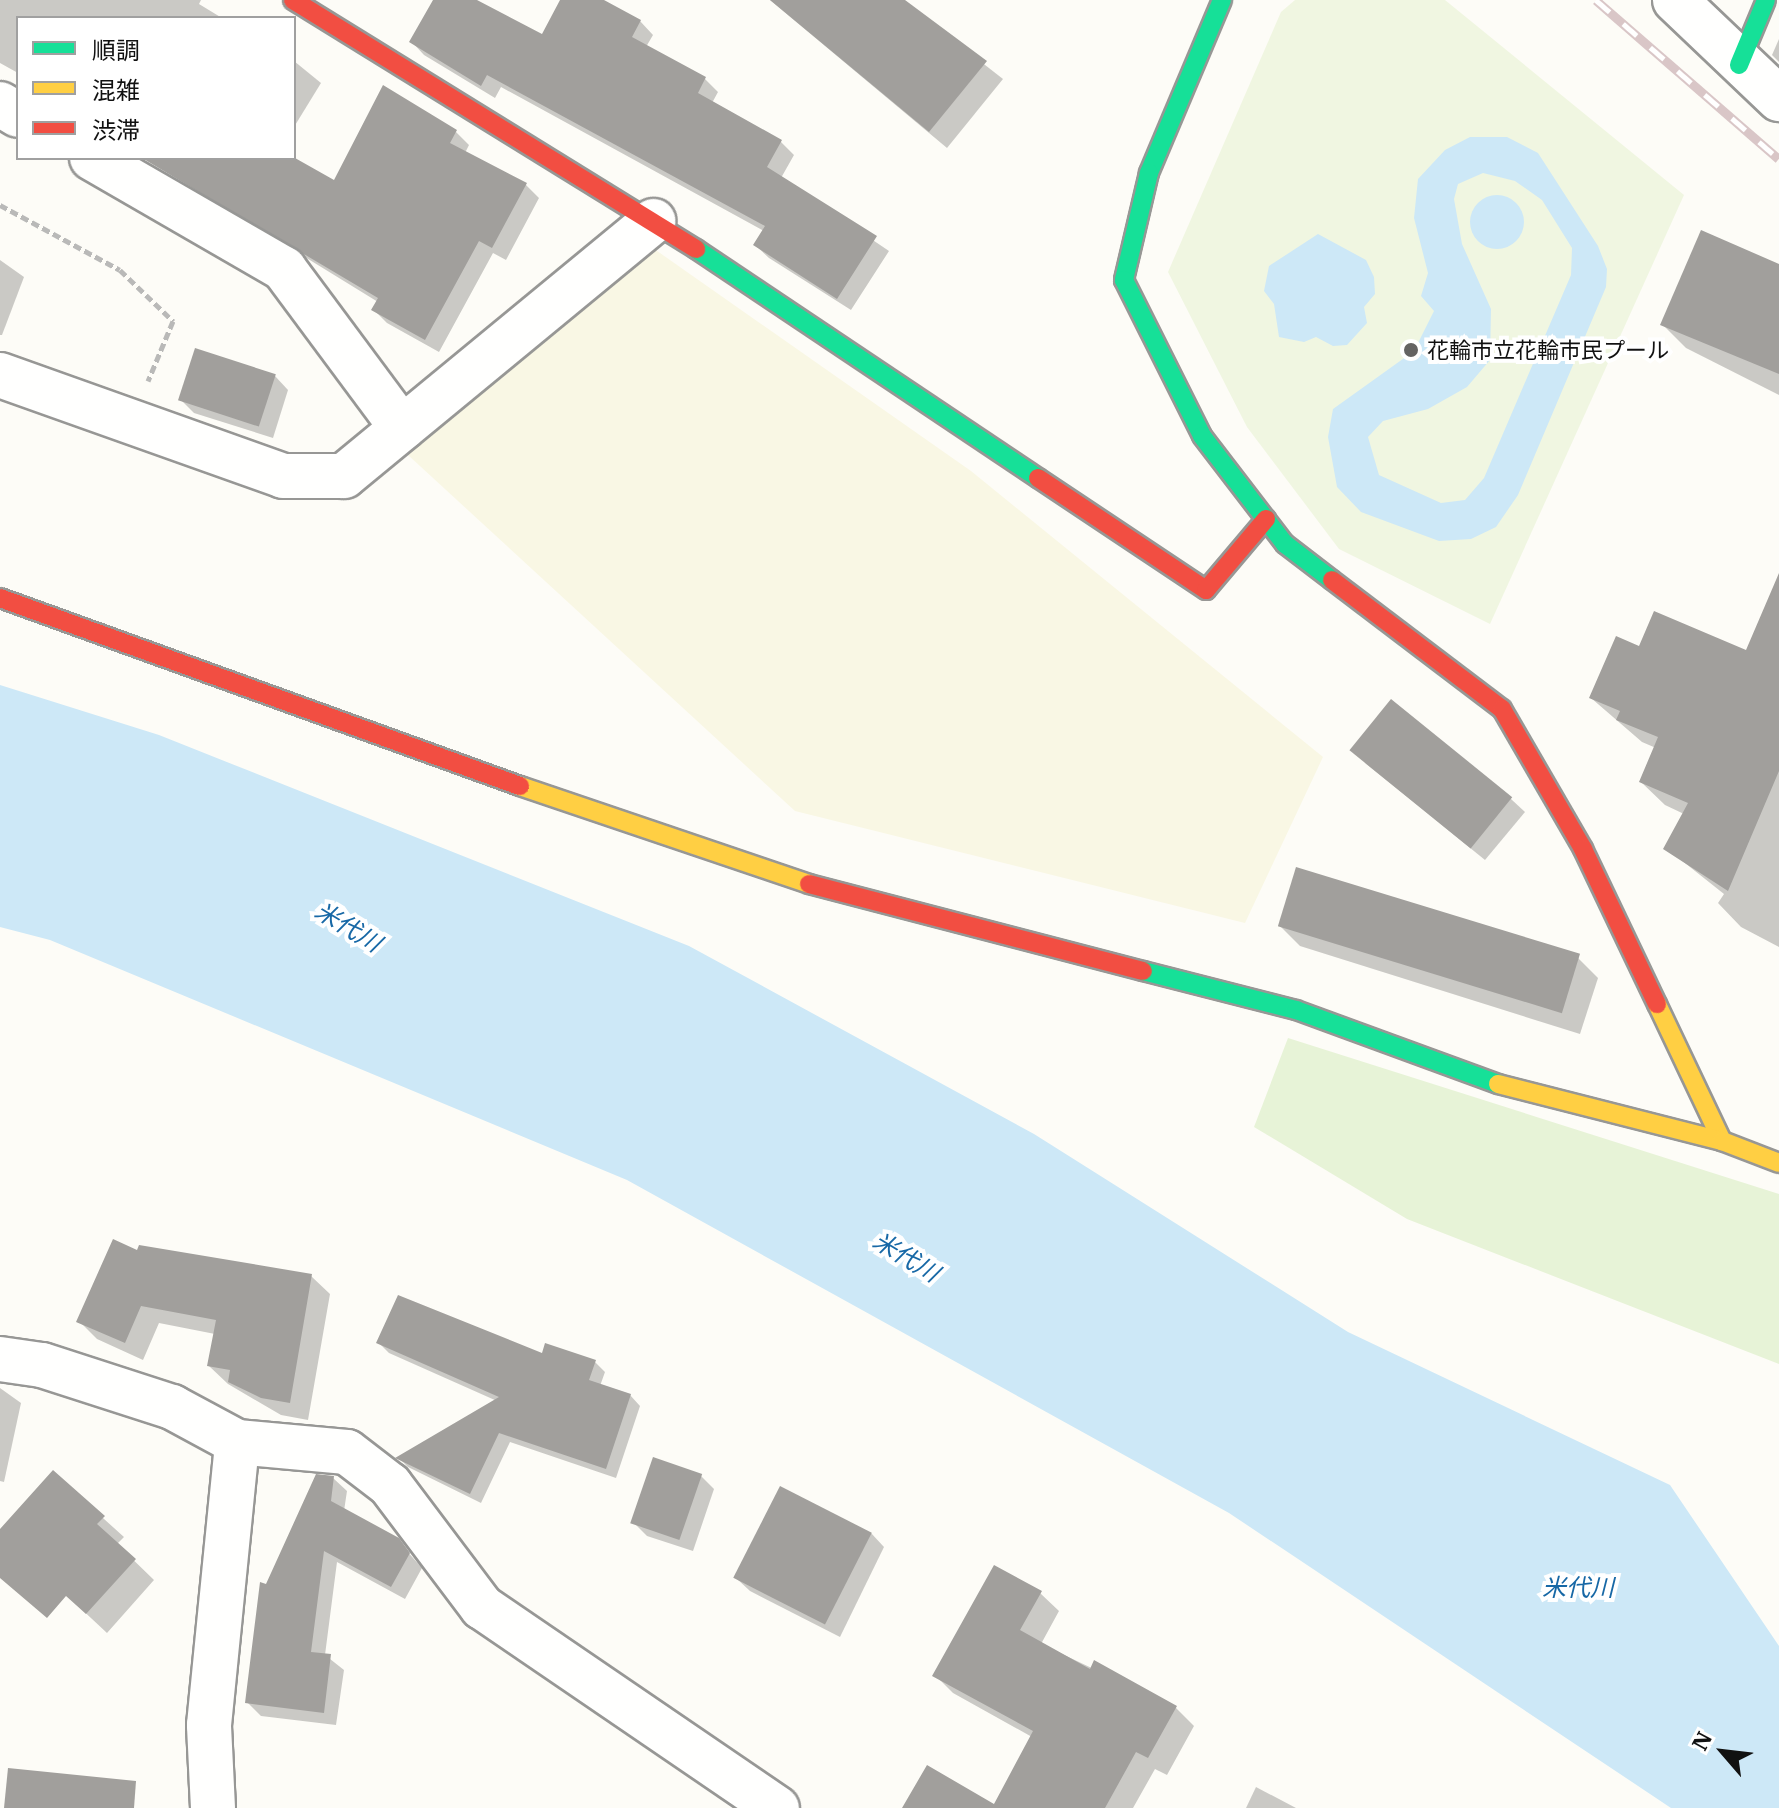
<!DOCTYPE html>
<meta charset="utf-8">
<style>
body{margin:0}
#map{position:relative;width:1779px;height:1808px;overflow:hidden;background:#fdfcf7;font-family:"IBM Plex Serif","Noto Sans JP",serif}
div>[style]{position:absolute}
.farmland>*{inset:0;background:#f9f7e4}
.green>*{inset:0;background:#e7f3d7}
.pitch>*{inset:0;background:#f0f6e1}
.water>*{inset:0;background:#cde8f7}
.round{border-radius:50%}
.shadow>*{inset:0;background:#0003}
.building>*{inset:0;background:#a19f9c;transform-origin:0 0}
.path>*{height:5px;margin-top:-2.5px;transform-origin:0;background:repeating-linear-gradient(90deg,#b9b9b8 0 8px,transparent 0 12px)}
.roads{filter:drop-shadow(2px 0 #979795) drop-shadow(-2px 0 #979795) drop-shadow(0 2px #979795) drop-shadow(0 -2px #979795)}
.street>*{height:44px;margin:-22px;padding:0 22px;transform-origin:22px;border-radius:22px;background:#fffffe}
.fast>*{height:18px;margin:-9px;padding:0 9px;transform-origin:9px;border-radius:9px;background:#16e098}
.slow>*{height:18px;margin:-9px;padding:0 9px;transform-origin:9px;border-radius:9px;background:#ffcf43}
.jam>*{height:18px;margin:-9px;padding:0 9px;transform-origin:9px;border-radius:9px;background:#f24e42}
.rail>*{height:9px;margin-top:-4.5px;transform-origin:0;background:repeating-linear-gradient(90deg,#fff 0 18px,#d9c6c7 0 36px);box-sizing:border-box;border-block:2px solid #d9c6c7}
.dots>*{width:22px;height:22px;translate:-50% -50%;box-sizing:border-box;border:4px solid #fff;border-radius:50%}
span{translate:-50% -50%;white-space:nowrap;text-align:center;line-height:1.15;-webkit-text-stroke:8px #fff;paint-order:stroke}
.poi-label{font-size:22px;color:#111}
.left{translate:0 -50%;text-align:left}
.water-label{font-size:24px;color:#1768a6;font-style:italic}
.legend{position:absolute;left:16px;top:16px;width:280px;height:144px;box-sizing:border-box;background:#fff;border:2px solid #a0a0a0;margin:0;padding:10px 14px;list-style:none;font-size:24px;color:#111}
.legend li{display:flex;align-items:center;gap:16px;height:40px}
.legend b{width:40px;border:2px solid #a0a0a0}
.north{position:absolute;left:1683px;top:1712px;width:80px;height:80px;-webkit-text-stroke:6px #fff;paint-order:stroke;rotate:298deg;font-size:22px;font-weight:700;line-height:32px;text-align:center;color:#111}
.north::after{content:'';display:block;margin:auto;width:28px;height:36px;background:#111;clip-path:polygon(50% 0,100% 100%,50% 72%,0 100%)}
</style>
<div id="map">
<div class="farmland">
<i style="clip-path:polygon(650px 246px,971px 471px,1323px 757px,1245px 923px,795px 811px,408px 455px)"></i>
</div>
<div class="green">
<i style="clip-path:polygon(1288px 1038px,1779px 1194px,1779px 1364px,1407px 1219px,1254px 1127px)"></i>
</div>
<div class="pitch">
<i style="clip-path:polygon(1295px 0,1445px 0,1684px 195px,1490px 624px,1339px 549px,1247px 427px,1168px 272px,1281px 12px)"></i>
</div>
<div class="water">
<i style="clip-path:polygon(evenodd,1470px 137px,1507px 137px,1538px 153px,1598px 246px,1607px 269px,1606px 287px,1518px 495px,1496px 527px,1471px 539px,1439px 541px,1361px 512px,1337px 487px,1328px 437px,1333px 409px,1414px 351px,1434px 311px,1421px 296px,1428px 273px,1414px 218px,1418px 179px,1445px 150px,1470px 137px,1483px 173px,1515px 181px,1542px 200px,1572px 248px,1571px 275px,1484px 478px,1465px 500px,1441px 503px,1379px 475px,1368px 437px,1383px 421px,1428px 409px,1467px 387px,1490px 360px,1491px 309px,1462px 244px,1454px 199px,1458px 184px,1483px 173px)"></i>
<i class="round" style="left:1470px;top:195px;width:54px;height:54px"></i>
<i style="clip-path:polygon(1318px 234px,1366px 260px,1374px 277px,1375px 294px,1364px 307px,1367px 323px,1347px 345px,1333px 346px,1316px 337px,1304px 342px,1279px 337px,1274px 304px,1264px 291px,1269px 266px)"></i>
<i style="clip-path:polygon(0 685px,159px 735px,689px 946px,1034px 1134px,1348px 1332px,1670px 1485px,1779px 1646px,1779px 1808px,1671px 1808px,1229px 1513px,627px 1180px,50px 940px,0 927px)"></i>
</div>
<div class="shadow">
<i style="clip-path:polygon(0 0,201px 0,199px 4px,222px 18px,18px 18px,18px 73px,0 63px)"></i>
<i style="clip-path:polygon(435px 0,473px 0,542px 37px,562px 0,599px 0,640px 21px,653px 35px,646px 47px,705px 79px,718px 92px,712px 103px,781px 142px,794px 155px,781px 178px,889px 251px,851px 310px,769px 258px,755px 245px,764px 231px,501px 87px,495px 98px,424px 55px,411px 41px)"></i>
<i style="clip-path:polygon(770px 0,902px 0,1003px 79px,947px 148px)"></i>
<i style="clip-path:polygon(1779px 39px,1779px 62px,1772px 55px)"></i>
<i style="clip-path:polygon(294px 61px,321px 83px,294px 127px)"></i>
<i style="clip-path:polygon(456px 132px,469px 145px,465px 153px,526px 185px,539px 198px,506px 260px,493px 253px,439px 352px,387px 323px,374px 310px,378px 302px,144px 158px,291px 158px,335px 183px)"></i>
<i style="clip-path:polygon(0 260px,24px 277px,2px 335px,0 335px)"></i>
<i style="clip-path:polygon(1779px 266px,1779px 395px,1686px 348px,1663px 325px)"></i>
<i style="clip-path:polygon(275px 376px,288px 390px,273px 438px,194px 413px,180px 399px)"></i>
<i style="clip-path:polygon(1779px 578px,1779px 947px,1741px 927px,1718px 903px,1724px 894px,1666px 848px,1684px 814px,1665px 805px,1641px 782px,1656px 748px,1642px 742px,1591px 698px,1640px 649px,1747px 652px)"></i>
<i style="clip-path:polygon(1365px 763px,1511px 799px,1525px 812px,1485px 860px)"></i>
<i style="clip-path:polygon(1280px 926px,1577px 957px,1598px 978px,1580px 1034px,1300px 946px)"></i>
<i style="clip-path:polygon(138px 1252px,311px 1276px,330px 1294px,308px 1420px,281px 1415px,228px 1384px,209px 1366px,215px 1334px,159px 1323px,143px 1360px,97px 1339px,79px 1321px)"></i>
<i style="clip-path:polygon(379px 1343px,595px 1362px,605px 1372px,600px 1386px,630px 1395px,640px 1406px,616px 1478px,510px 1442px,481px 1503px,408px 1467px,399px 1458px,497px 1401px,389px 1353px)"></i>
<i style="clip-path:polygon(0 1388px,21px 1403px,4px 1482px,0 1481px)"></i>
<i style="clip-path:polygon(53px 1473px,124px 1537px,117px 1544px,154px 1580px,107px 1633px,0 1533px)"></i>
<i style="clip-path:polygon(701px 1476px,714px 1489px,693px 1551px,647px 1536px,633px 1522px)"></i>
<i style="clip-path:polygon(333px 1478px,347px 1491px,344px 1511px,397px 1540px,422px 1568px,405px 1599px,337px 1562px,325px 1655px,344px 1670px,336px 1725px,261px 1716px,247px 1702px,268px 1586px)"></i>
<i style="clip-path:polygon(871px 1533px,884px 1547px,840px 1637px,750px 1591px,736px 1578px)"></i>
<i style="clip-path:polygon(1040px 1593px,1059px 1611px,1041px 1644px,1176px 1708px,1194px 1726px,1167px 1775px,1155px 1769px,1133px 1808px,998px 1808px,1032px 1737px,953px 1693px,935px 1675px)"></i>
<i style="clip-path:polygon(1256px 1787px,1296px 1808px,1246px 1808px)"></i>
</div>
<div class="building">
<i style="clip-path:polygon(433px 0,477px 0,542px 34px,560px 0,604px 0,641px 20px,632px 37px,706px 77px,698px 93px,782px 140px,767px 167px,877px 236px,837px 299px,753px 245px,765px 226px,487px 75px,481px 86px,409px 42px)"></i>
<i style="clip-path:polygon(770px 0,905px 0,987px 61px,929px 132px)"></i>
<i style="clip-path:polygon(383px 85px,457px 130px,450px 143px,527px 183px,492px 248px,479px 241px,425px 340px,371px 310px,378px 298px,142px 158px,295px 158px,334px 180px)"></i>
<i style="clip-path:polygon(1701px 230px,1779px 264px,1779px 374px,1660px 325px)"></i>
<i style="left:195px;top:348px;width:85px;height:55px;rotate:18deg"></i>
<i style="clip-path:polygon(1779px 573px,1779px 771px,1728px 891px,1663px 849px,1688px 803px,1639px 782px,1658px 737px,1616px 720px,1620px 711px,1589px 698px,1616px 636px,1639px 646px,1654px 611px,1746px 650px)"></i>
<i style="left:1391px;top:699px;width:156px;height:66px;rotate:39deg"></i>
<i style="left:1296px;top:867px;width:297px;height:62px;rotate:17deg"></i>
<i style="clip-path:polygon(113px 1239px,137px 1250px,139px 1245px,312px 1274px,290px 1403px,261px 1398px,228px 1382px,230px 1370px,207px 1366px,216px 1320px,141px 1306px,125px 1343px,76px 1322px)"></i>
<i style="clip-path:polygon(398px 1295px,542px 1353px,545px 1343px,596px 1360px,589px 1380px,631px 1394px,606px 1469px,499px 1433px,470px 1494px,395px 1458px,499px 1397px,376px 1343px)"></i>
<i style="left:653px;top:1457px;width:52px;height:70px;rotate:19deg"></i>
<i style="clip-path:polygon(53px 1470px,105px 1516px,97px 1524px,136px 1559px,86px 1614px,66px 1596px,47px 1618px,0 1578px,0 1529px)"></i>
<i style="clip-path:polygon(316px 1474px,334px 1476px,331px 1501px,399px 1538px,410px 1553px,391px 1587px,324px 1551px,311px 1652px,331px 1654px,324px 1713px,245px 1703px,260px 1582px,266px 1584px)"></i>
<i style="left:780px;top:1486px;width:103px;height:103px;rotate:27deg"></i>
<i style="clip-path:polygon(994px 1565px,1042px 1591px,1020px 1630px,1090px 1669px,1094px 1660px,1177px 1706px,1148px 1758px,1136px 1752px,1105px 1808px,902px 1808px,927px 1765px,994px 1804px,1033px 1731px,932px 1676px)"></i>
<i style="clip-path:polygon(8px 1768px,136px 1781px,134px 1808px,4px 1808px)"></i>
</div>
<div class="path">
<i style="left:0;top:205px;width:136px;rotate:28.4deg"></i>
<i style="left:120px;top:270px;width:74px;rotate:43.9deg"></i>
<i style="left:173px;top:321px;width:65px;rotate:112.6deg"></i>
</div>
<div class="roads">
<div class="street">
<i style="left:1675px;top:0;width:144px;rotate:43.6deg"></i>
<i style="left:0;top:104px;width:21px;rotate:31deg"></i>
<i style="left:92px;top:158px;width:222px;rotate:30deg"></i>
<i style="left:284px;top:269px;width:198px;rotate:53.4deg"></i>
<i style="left:0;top:375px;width:300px;rotate:19.6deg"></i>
<i style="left:283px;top:476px;width:61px"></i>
<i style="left:344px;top:476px;width:401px;rotate:-39.5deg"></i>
<i style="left:0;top:1359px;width:42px;rotate:8.1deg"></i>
<i style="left:42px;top:1365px;width:137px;rotate:17.9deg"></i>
<i style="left:172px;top:1407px;width:74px;rotate:28.3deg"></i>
<i style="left:237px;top:1442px;width:110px;rotate:5.2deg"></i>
<i style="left:347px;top:1452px;width:54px;rotate:37.5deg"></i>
<i style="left:390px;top:1485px;width:153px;rotate:53deg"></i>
<i style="left:482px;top:1607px;width:357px;rotate:34.3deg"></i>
<i style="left:213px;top:1808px;width:83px;rotate:-92.8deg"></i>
<i style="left:209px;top:1725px;width:284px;rotate:-84.3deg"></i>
</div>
<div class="fast">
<i style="left:1222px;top:0;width:188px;rotate:112.9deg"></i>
<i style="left:1149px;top:173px;width:110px;rotate:103.2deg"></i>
<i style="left:1124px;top:280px;width:174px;rotate:63.4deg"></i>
<i style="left:1202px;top:436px;width:136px;rotate:52.5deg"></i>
<i style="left:1285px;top:544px;width:59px;rotate:37.5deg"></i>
<i style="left:1739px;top:65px;width:70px;rotate:-67.4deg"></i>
<i style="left:696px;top:249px;width:412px;rotate:33.8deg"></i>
<i style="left:1143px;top:971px;width:158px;rotate:14.3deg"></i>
<i style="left:1296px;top:1010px;width:215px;rotate:20.1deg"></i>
</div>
<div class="slow">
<i style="left:520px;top:786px;width:305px;rotate:18.7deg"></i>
<i style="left:1657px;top:1004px;width:152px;rotate:64.6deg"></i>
<i style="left:1498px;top:1084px;width:231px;rotate:14.3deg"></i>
<i style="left:1722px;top:1141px;width:61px;rotate:21.1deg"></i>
</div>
<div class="jam">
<i style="left:293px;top:0;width:474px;rotate:31.7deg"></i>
<i style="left:1038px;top:478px;width:202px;rotate:33.7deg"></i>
<i style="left:1206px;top:590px;width:93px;rotate:-49.8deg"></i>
<i style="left:1332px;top:580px;width:213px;rotate:37.2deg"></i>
<i style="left:1502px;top:709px;width:162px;rotate:59.9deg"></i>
<i style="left:1583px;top:849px;width:172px;rotate:64.5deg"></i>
<i style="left:0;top:598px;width:553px;rotate:19.88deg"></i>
<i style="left:809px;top:884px;width:345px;rotate:14.6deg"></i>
</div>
</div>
<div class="rail">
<i style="left:1596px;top:0;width:242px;rotate:41deg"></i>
</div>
<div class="dots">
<i style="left:1411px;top:350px;background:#646362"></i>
</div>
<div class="poi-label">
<span class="left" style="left:1427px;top:350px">花輪市立花輪市民プール</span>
</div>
<div class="water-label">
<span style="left:348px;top:927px;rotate:31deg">米代川</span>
<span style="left:906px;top:1257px;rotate:31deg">米代川</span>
<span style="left:1578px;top:1588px">米代川</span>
</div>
<ul class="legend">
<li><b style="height:10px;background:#16e098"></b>順調</li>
<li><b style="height:10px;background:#ffcf43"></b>混雑</li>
<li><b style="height:10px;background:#f24e42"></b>渋滞</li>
</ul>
<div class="north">N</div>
</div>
